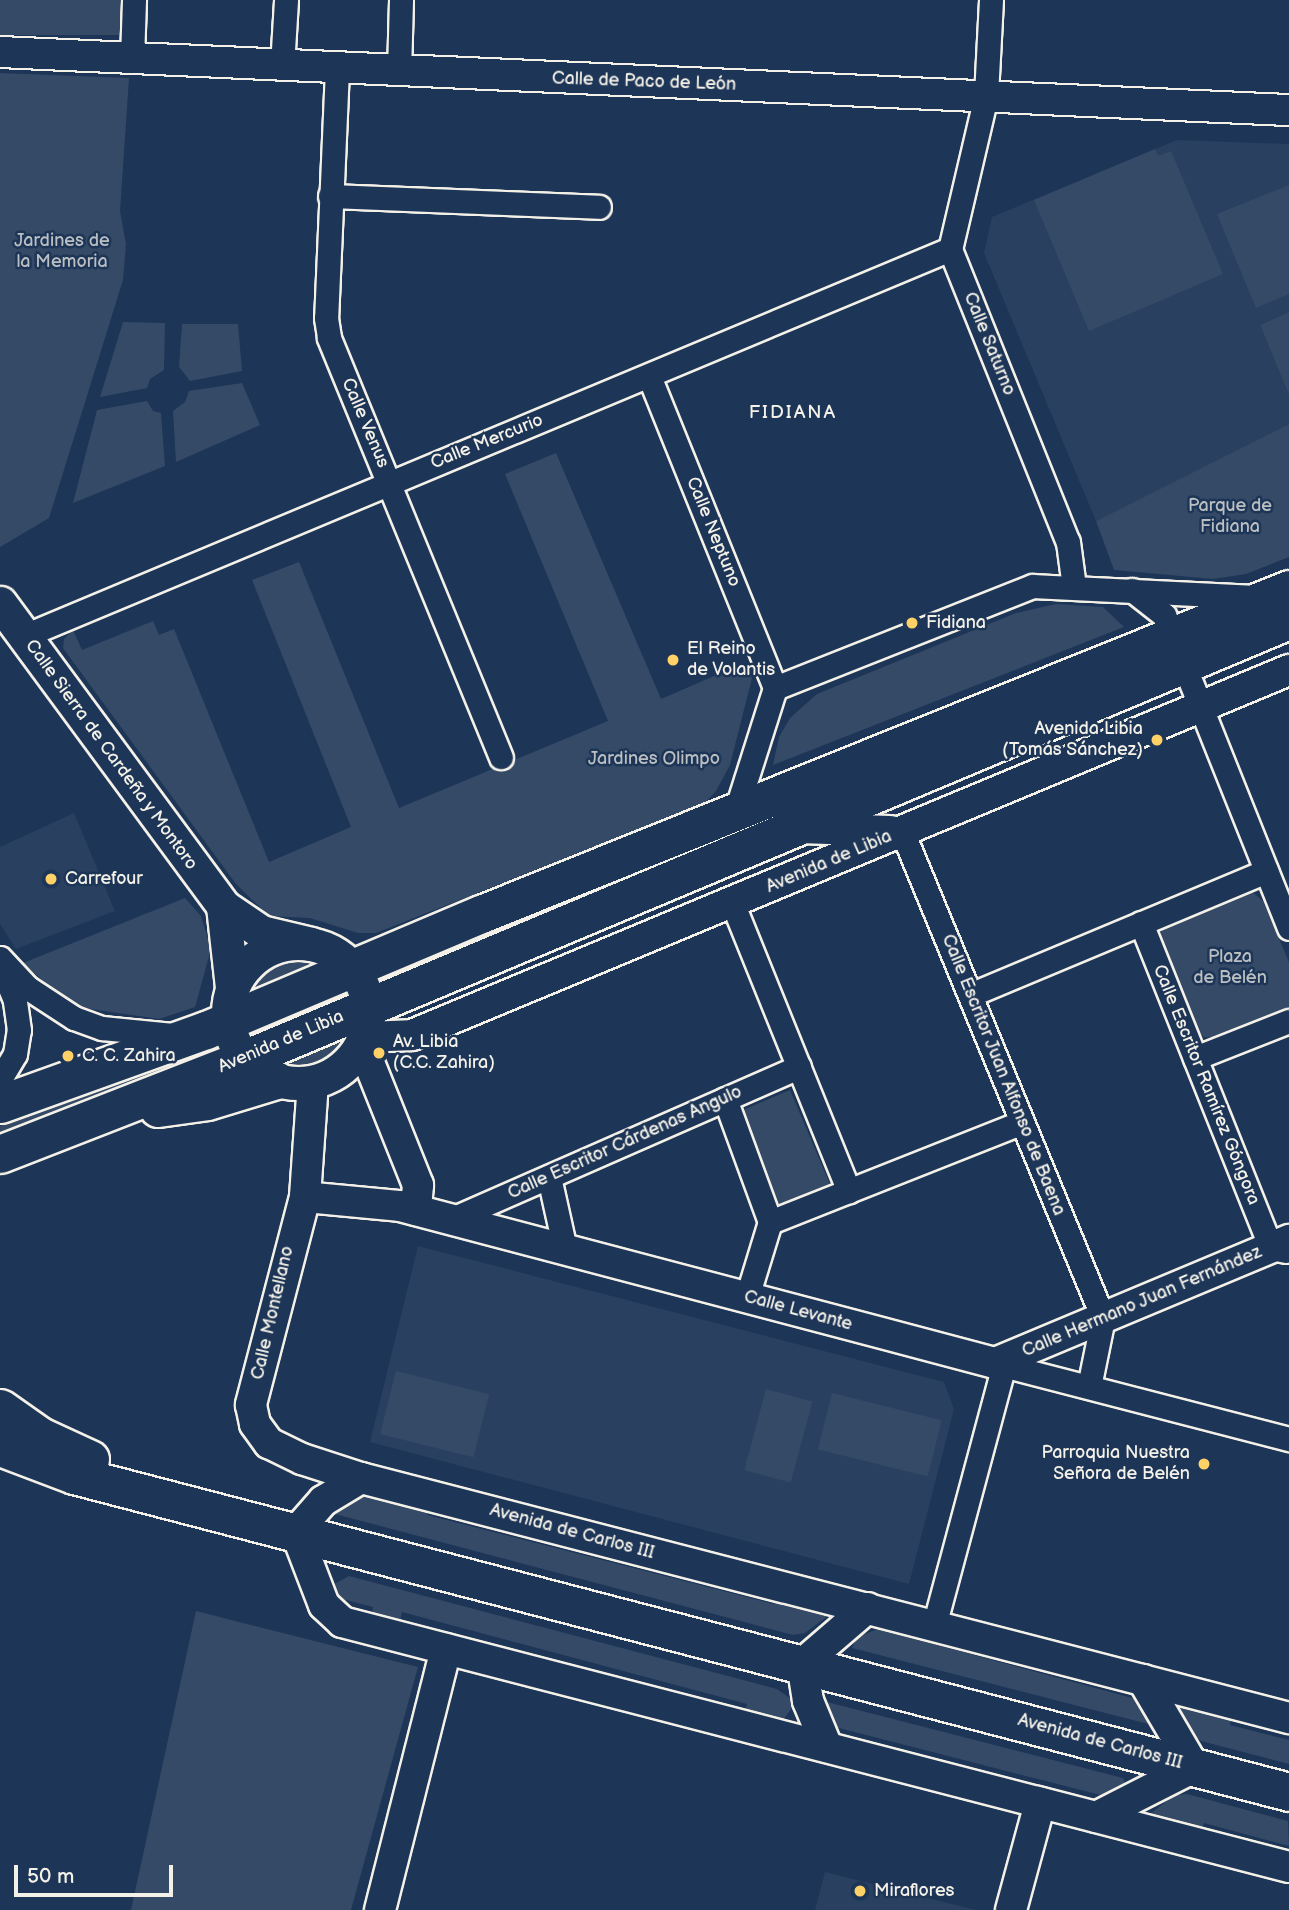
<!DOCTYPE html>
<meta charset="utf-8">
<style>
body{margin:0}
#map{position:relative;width:1289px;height:1910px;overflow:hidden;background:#1d3557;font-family:"Balsamiq Sans",sans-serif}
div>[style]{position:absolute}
.built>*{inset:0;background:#2a4060}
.green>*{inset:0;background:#354a67;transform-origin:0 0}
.roads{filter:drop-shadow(2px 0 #f4f1e8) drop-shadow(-2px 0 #f4f1e8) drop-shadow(0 2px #f4f1e8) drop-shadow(0 -2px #f4f1e8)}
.minor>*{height:23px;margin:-11.5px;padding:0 11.5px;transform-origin:11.5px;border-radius:11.5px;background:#1d3557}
.tertiary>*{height:30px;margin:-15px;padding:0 15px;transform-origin:15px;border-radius:15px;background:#1d3557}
.secondary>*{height:33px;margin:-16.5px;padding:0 16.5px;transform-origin:16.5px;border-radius:16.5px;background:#1d3557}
.secondary>.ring{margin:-16.5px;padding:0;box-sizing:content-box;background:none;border:33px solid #1d3557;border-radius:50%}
.primary>*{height:37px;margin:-18.5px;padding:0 18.5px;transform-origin:18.5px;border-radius:18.5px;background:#1d3557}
.dots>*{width:19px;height:19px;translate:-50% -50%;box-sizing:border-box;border:4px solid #1d3557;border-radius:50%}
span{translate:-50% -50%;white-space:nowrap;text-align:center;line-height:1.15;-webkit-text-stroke:5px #1d3557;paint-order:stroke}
.street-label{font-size:18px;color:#f4f1e8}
.park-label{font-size:18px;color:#bbbfc1}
.poi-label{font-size:18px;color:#f4f1e8}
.left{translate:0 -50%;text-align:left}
.right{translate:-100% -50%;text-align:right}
.neighbourhood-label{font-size:19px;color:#f4f1e8;letter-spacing:2px}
.scale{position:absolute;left:14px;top:1865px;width:159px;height:32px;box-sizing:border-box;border:4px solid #f4f1e8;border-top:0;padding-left:9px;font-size:21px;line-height:24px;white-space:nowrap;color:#f4f1e8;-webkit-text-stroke:5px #1d3557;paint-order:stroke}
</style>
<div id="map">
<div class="built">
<i style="clip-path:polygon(1177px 140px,1289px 144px,1289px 312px,1260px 325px,1289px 395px,1289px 424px,1096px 521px,984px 253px,992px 217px)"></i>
<i style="clip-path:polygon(74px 813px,115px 911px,16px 949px,0 924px,0 847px)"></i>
<i style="clip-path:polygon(418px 1246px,944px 1382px,954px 1409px,909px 1584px,370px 1442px)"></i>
<i style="clip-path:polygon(825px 1872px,976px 1910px,815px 1910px)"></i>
</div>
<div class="green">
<i style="left:0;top:0;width:126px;height:35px"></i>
<i style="clip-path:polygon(0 73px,129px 78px,120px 211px,126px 244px,123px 280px,49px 518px,0 547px)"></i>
<i style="clip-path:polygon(1155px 149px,1158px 156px,1171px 151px,1223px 274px,1089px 331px,1034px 200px)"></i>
<i style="clip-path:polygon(1289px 185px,1289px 294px,1256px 308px,1217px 214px)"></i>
<i style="clip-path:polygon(1289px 312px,1289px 395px,1260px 325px)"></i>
<i style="clip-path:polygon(123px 322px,165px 323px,164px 370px,150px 379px,147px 388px,100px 397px)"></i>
<i style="clip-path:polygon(182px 324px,238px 324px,242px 371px,190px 381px,179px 367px)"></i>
<i style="clip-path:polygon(242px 383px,260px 425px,176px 462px,173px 411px,185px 402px,189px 391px)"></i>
<i style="clip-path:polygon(147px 401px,153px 411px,161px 413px,165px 466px,73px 503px,97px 410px)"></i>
<i style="clip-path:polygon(1289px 424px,1289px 557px,1246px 574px,1213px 579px,1114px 570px,1096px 521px)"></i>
<i style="clip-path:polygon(556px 453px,661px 699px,744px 663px,752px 678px,730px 765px,716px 791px,705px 803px,376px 933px,358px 933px,310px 918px,269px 916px,236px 884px,63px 648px,64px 639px,73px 630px,82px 650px,153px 621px,159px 635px,174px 629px,269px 862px,351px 827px,252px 580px,299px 562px,399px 808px,608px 721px,505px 474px)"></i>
<i style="clip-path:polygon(1056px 604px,1103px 607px,1124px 627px,773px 765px,779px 737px,790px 718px,817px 694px,1016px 613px)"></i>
<i style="clip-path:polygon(771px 808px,778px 822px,376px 989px,375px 975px)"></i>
<i style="clip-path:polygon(1252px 892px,1263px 901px,1289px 962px,1289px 1007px,1217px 1037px,1204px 1037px,1194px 1029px,1160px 946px,1161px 932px,1171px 922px)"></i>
<i style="clip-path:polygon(185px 898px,201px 916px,211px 949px,195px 1007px,159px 1019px,84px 1008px,53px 990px,23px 963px)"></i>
<i style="clip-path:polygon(294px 955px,315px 957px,325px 964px,247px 996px,256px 974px)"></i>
<i style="left:330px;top:993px;width:12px;height:73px;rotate:70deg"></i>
<i style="clip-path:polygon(349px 1027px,346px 1044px,329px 1060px,306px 1069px,278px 1065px)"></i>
<i style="clip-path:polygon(196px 1050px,199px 1060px,0 1139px,0 1126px)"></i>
<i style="left:790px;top:1090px;width:104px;height:56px;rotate:67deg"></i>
<i style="left:396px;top:1371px;width:96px;height:65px;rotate:14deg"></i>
<i style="left:766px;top:1389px;width:48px;height:84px;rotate:15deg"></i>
<i style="left:832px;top:1393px;width:113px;height:58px;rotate:14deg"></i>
<i style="clip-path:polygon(368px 1492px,430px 1501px,427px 1515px,774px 1604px,779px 1590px,833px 1612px,805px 1633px,793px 1635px,335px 1514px,342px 1505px)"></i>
<i style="clip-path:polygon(349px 1576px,777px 1689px,791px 1699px,791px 1709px,782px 1722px,744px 1716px,747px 1704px,402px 1612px,398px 1628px,371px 1620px,373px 1607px,346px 1600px,343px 1613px,331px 1586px)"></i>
<i style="clip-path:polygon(196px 1611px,418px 1667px,351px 1910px,131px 1910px)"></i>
<i style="clip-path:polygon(878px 1629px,1147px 1702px,1156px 1726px,852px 1648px,857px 1637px)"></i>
<i style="clip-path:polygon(823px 1701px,1123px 1778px,1126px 1785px,1108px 1797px,835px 1727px,828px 1722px)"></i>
<i style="clip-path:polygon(1176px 1702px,1233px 1710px,1230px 1725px,1289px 1740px,1289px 1764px,1201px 1741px,1188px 1731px)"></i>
<i style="clip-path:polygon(1187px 1794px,1288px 1821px,1289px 1846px,1204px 1823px,1201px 1835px,1146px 1817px,1175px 1795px)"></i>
</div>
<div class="roads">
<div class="minor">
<i style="left:991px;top:0;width:96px;rotate:93deg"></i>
<i style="left:986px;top:96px;width:157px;rotate:103.2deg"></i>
<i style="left:950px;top:249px;width:316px;rotate:68.1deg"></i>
<i style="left:1068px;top:542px;width:45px;rotate:82.4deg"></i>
<i style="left:132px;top:58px;width:58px;rotate:-88deg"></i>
<i style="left:282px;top:66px;width:66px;rotate:-86.5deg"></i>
<i style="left:337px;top:69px;width:249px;rotate:92.5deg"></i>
<i style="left:326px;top:318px;width:20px;rotate:81deg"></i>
<i style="left:329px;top:338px;width:453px;rotate:67.7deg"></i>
<i style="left:399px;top:72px;width:72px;rotate:-88.4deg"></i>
<i style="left:330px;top:196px;width:269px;rotate:2.3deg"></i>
<i style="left:649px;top:376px;width:336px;rotate:68deg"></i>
<i style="left:1132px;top:590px;width:41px;rotate:38deg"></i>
<i style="left:1164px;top:615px;width:337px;rotate:68.2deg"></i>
<i style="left:24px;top:636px;width:1004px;rotate:-22.68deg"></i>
<i style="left:735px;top:814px;width:132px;rotate:-72.4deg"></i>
<i style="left:775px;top:688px;width:277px;rotate:-21.6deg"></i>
<i style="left:1033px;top:586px;width:222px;rotate:2.8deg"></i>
<i style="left:902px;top:831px;width:527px;rotate:67.57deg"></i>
<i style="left:1103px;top:1318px;width:70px;rotate:101.5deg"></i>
<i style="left:732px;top:902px;width:312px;rotate:68deg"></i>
<i style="left:1141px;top:923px;width:350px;rotate:68.2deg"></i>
<i style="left:1271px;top:1248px;width:15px;rotate:11deg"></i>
<i style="left:0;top:958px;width:41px;rotate:47deg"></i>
<i style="left:28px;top:988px;width:55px;rotate:33.1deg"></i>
<i style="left:74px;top:1018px;width:30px;rotate:20deg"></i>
<i style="left:102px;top:1028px;width:71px;rotate:5.6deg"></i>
<i style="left:970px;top:995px;width:321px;rotate:-22.7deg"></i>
<i style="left:1195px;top:1058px;width:101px;rotate:-21.5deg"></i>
<i style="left:0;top:1079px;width:29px;rotate:-59deg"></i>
<i style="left:15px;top:1054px;width:24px;rotate:-81deg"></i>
<i style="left:19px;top:1030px;width:30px;rotate:-98deg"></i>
<i style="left:15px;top:1000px;width:36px;rotate:-113deg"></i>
<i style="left:725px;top:1099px;width:131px;rotate:69.9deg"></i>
<i style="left:549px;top:1177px;width:74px;rotate:77.5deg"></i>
<i style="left:452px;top:1219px;width:379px;rotate:-23.7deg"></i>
<i style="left:747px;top:1297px;width:78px;rotate:-73deg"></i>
<i style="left:770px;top:1222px;width:271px;rotate:-21.6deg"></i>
<i style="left:995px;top:1363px;width:304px;rotate:14.5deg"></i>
<i style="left:934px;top:1626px;width:270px;rotate:-75deg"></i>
</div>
<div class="tertiary">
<i style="left:0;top:52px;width:1290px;rotate:2.58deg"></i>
<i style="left:799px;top:828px;width:91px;rotate:1.9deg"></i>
<i style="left:365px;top:1037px;width:47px;rotate:-2.4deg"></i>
<i style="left:412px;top:1035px;width:950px;rotate:-22.6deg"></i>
<i style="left:362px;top:1045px;width:151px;rotate:68.2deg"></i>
<i style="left:418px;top:1185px;width:25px;rotate:95deg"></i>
<i style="left:313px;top:1082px;width:115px;rotate:94deg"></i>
<i style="left:305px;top:1197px;width:215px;rotate:104.6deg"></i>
<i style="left:251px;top:1405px;width:19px;rotate:78deg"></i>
<i style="left:255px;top:1424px;width:24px;rotate:54deg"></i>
<i style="left:269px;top:1443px;width:37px;rotate:26deg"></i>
<i style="left:302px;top:1459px;width:62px;rotate:17.9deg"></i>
<i style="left:361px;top:1478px;width:959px;rotate:14.5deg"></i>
<i style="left:305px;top:1197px;width:95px;rotate:5.4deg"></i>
<i style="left:400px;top:1206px;width:615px;rotate:14.78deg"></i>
<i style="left:995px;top:1363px;width:319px;rotate:-22.7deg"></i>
<i style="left:361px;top:1478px;width:44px;rotate:148.8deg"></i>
<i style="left:323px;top:1501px;width:41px;rotate:131.1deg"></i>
<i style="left:296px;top:1532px;width:78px;rotate:69deg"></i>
<i style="left:324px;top:1605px;width:25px;rotate:43deg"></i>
<i style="left:342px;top:1622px;width:978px;rotate:14.51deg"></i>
<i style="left:827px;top:1747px;width:50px;rotate:-112.4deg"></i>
<i style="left:808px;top:1701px;width:37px;rotate:-99deg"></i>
<i style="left:802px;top:1664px;width:86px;rotate:-40.7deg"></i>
<i style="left:1096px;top:1817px;width:110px;rotate:-27deg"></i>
<i style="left:1194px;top:1767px;width:101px;rotate:-120.4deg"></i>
<i style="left:380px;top:1910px;width:269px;rotate:-75.8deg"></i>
<i style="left:1011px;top:1910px;width:111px;rotate:-74.8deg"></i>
</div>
<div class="secondary">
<i style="left:0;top:603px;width:376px;rotate:53.6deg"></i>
<i style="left:223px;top:906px;width:46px;rotate:34.4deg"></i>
<i style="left:261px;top:932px;width:51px;rotate:13.5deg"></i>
<i style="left:223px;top:906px;width:82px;rotate:83.7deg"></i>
<i class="ring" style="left:228px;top:943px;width:107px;height:107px"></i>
</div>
<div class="primary">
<i style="left:0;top:1104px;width:219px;rotate:-19.8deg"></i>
<i style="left:206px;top:1030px;width:298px;rotate:-22.9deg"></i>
<i style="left:481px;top:914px;width:871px;rotate:-21.91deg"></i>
<i style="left:158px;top:1108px;width:49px;rotate:-8.1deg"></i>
<i style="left:207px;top:1101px;width:72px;rotate:-16.9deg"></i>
<i style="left:0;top:1154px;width:262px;rotate:-21.3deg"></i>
<i style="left:244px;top:1059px;width:1133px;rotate:-22.79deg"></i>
<i style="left:0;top:1408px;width:49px;rotate:35deg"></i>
<i style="left:40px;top:1436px;width:55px;rotate:24.7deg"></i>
<i style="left:0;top:1447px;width:79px;rotate:20.7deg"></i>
<i style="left:74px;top:1475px;width:1256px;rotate:14.62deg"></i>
</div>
</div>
<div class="dots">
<i style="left:912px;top:623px;background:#ffd166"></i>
<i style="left:673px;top:660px;background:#ffd166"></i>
<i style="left:1157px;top:740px;background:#ffd166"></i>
<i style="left:51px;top:879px;background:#ffd166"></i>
<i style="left:379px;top:1053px;background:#ffd166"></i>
<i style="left:68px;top:1056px;background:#ffd166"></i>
<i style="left:1204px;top:1464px;background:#ffd166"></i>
<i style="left:860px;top:1891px;background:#ffd166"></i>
</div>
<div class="street-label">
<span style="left:644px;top:82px;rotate:2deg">Calle de Paco de León</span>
<span style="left:989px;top:344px;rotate:68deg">Calle Saturno</span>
<span style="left:365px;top:423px;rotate:67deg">Calle Venus</span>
<span style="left:487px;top:442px;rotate:-22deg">Calle Mercurio</span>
<span style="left:713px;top:532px;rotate:68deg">Calle Neptuno</span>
<span style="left:111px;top:755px;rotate:54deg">Calle Sierra de Cardeña y Montoro</span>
<span style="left:829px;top:862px;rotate:-23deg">Avenida de Libia</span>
<span style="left:281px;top:1042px;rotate:-23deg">Avenida de Libia</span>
<span style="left:1003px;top:1075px;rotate:68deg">Calle Escritor Juan Alfonso de Baena</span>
<span style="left:1206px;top:1085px;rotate:68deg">Calle Escritor Ramírez Góngora</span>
<span style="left:625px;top:1143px;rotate:-24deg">Calle Escritor Cárdenas Angulo</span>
<span style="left:1142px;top:1302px;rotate:-23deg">Calle Hermano Juan Fernández</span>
<span style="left:798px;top:1311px;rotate:15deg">Calle Levante</span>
<span style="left:273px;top:1313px;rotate:-77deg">Calle Montellano</span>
<span style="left:572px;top:1532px;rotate:15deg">Avenida de Carlos III</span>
<span style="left:1100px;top:1742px;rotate:15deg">Avenida de Carlos III</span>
</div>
<div class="park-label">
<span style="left:62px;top:252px">Jardines de<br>la Memoria</span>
<span style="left:1230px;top:517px">Parque de<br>Fidiana</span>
<span style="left:654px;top:759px">Jardines Olimpo</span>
<span style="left:1230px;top:968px">Plaza<br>de Belén</span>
</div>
<div class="poi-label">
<span class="left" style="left:926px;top:623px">Fidiana</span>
<span class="left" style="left:687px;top:660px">El Reino<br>de Volantis</span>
<span class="right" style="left:1143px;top:740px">Avenida Libia<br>(Tomás Sánchez)</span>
<span class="left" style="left:65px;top:879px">Carrefour</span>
<span class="left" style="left:393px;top:1053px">Av. Libia<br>(C.C. Zahira)</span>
<span class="left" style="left:82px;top:1056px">C. C. Zahira</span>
<span class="right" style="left:1190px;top:1464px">Parroquia Nuestra<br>Señora de Belén</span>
<span class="left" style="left:874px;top:1891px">Miraflores</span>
</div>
<div class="neighbourhood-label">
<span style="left:793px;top:413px">FIDIANA</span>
</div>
<div class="scale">50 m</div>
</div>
